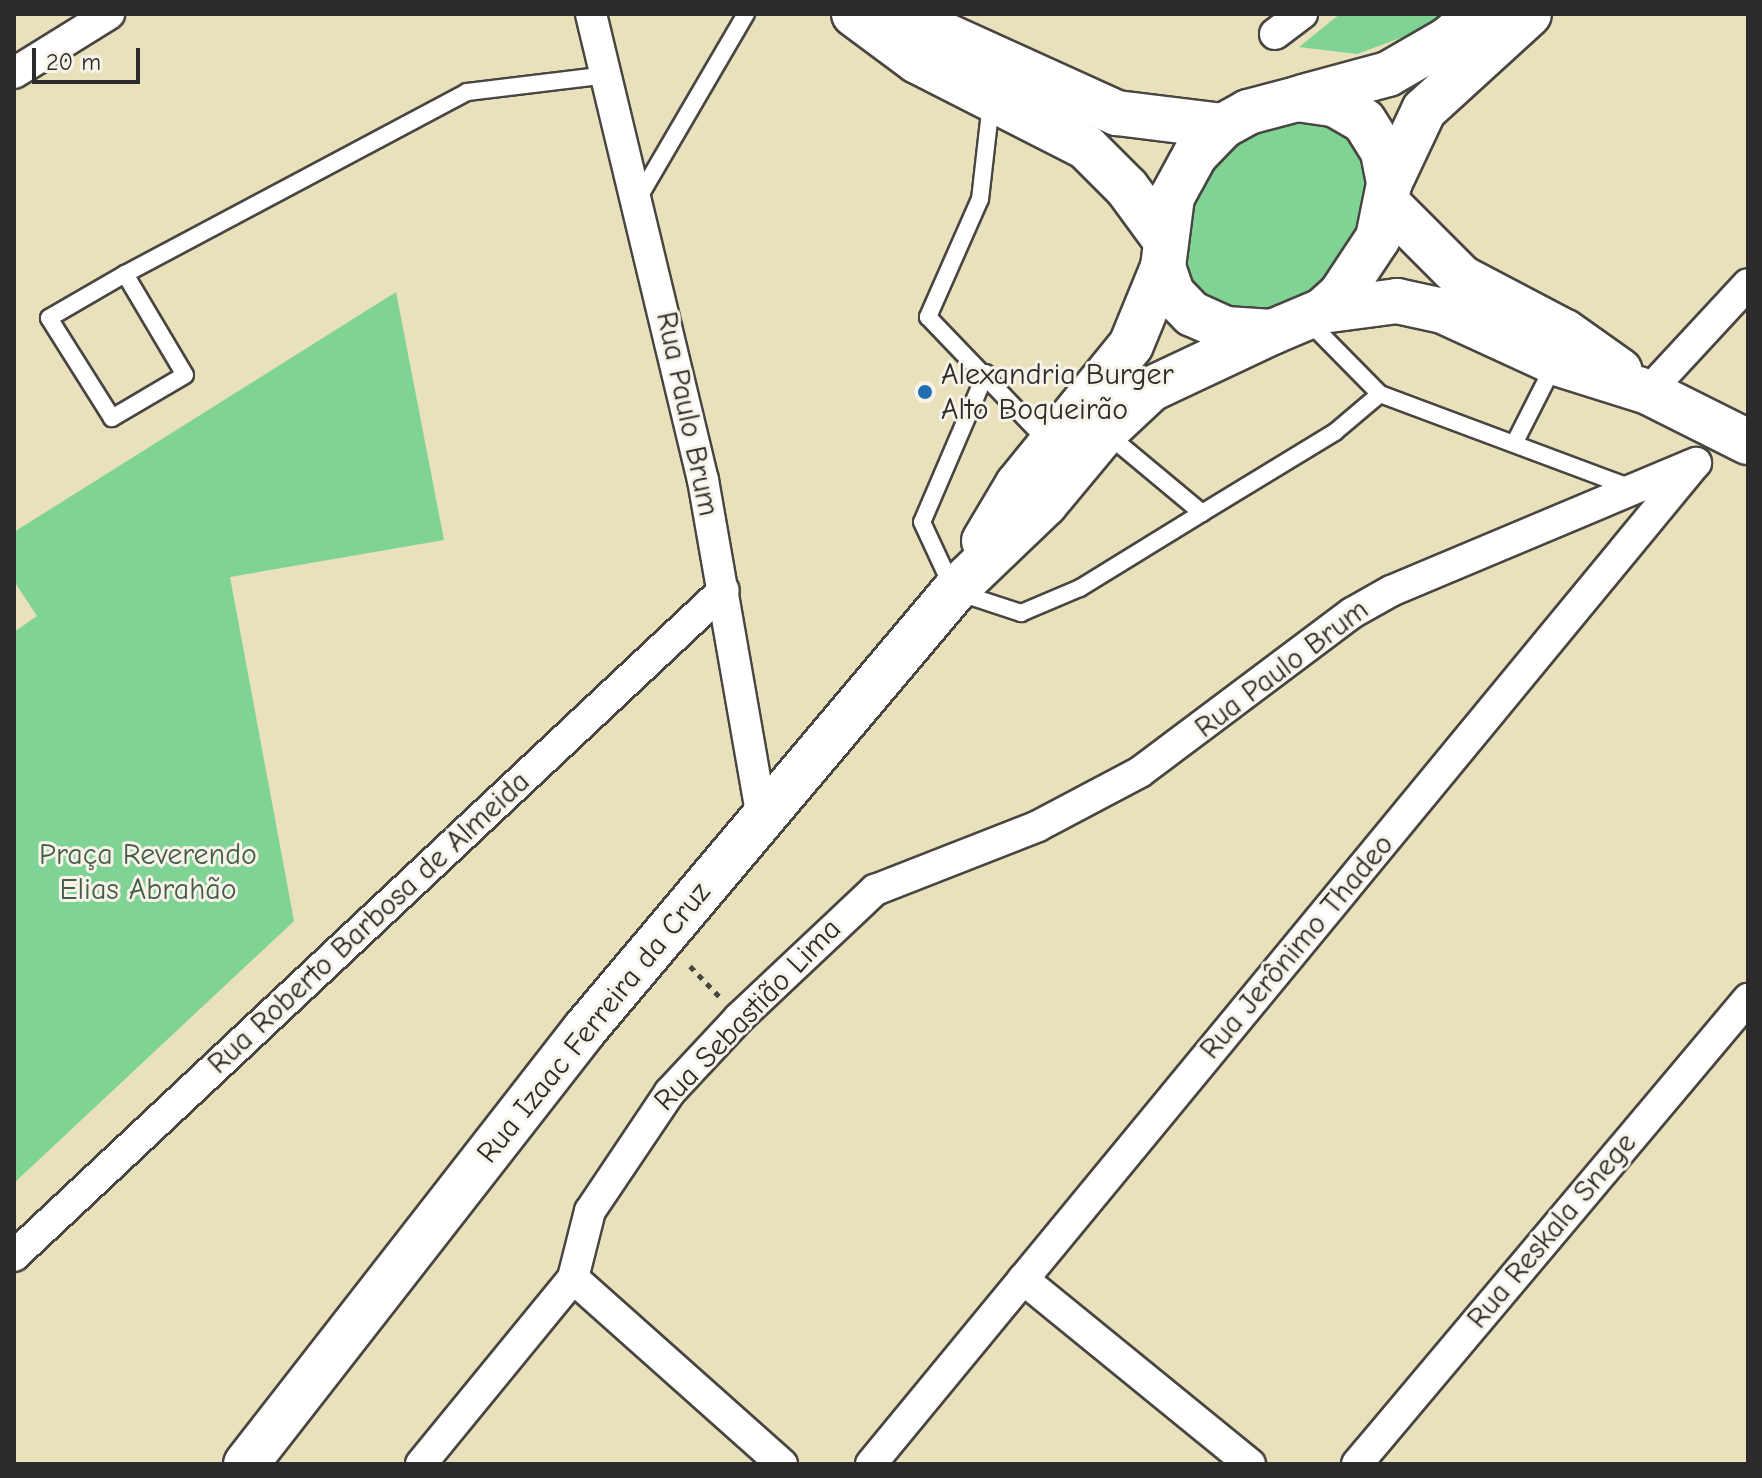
<!DOCTYPE html>
<meta charset="utf-8">
<style>
body{margin:0}
#map{position:relative;width:1762px;height:1478px;overflow:hidden;background:#e9e0bc;font-family:"Comic Neue",sans-serif}
div>[style]{position:absolute}
.green>*{inset:0;background:#7fd395}
.path>*{height:5px;margin-top:-2.5px;transform-origin:0;background:repeating-linear-gradient(90deg,#484641 0 6px,transparent 0 12px)}
.roads{filter:drop-shadow(2px 0 #484641) drop-shadow(-2px 0 #484641) drop-shadow(0 2px #484641) drop-shadow(0 -2px #484641)}
.service>*{height:16px;margin:-8px;padding:0 8px;transform-origin:8px;border-radius:8px;background:#fff}
.minor>*{height:30px;margin:-15px;padding:0 15px;transform-origin:15px;border-radius:15px;background:#fff}
.secondary>*{height:44px;margin:-22px;padding:0 22px;transform-origin:22px;border-radius:22px;background:#fff}
.dots>*{width:22px;height:22px;translate:-50% -50%;box-sizing:border-box;border:4px solid #f7f3e8;border-radius:50%}
span{translate:-50% -50%;white-space:nowrap;text-align:center;line-height:1.15;-webkit-text-stroke:6px #f7f3e8;paint-order:stroke}
.poi-label{font-size:30px;color:#2b2b2b}
.left{translate:0 -50%;text-align:left}
.street-label{font-size:30px;color:#2b2b2b}
.park-label{font-size:30px;color:#445d4b}
.frame{position:absolute;inset:0;border:16px solid #2b2b2b;pointer-events:none}
.scale{position:absolute;left:32px;top:48px;width:108px;height:36px;box-sizing:border-box;border:4px solid #2b2b2b;border-top:0;padding-left:10px;font-size:24px;line-height:28px;white-space:nowrap;color:#2b2b2b;-webkit-text-stroke:6px #f7f3e8;paint-order:stroke}
</style>
<div id="map">
<div class="green">
<i style="clip-path:polygon(1340px 14px,1442px 14px,1411px 34px,1357px 54px,1299px 47px)"></i>
<i style="clip-path:polygon(1315px 119px,1342px 130px,1370px 172px,1361px 232px,1322px 287px,1288px 311px,1220px 309px,1197px 288px,1185px 262px,1190px 203px,1206px 166px,1252px 127px)"></i>
<i style="clip-path:polygon(396px 292px,444px 540px,230px 577px,294px 921px,14px 1183px,14px 632px,37px 616px,14px 581px,14px 532px)"></i>
</div>
<div class="path">
<i style="left:690px;top:966px;width:42px;rotate:46deg"></i>
</div>
<div class="roads">
<div class="service">
<i style="left:991px;top:103px;width:97px;rotate:96.5deg"></i>
<i style="left:980px;top:199px;width:129px;rotate:113.8deg"></i>
<i style="left:928px;top:317px;width:176px;rotate:46.2deg"></i>
<i style="left:639px;top:197px;width:212px;rotate:-59.7deg"></i>
<i style="left:125px;top:274px;width:117px;rotate:59.3deg"></i>
<i style="left:185px;top:375px;width:85px;rotate:149.5deg"></i>
<i style="left:112px;top:418px;width:118px;rotate:-122.2deg"></i>
<i style="left:49px;top:318px;width:88px;rotate:-30.1deg"></i>
<i style="left:125px;top:274px;width:387px;rotate:-28deg"></i>
<i style="left:467px;top:92px;width:142px;rotate:-6.9deg"></i>
<i style="left:1308px;top:321px;width:103px;rotate:45.4deg"></i>
<i style="left:986px;top:373px;width:162px;rotate:113.2deg"></i>
<i style="left:922px;top:522px;width:76px;rotate:65.1deg"></i>
<i style="left:954px;top:591px;width:71px;rotate:18.2deg"></i>
<i style="left:1021px;top:613px;width:64px;rotate:-23deg"></i>
<i style="left:1080px;top:588px;width:143px;rotate:-31.6deg"></i>
<i style="left:1202px;top:513px;width:156px;rotate:-31.3deg"></i>
<i style="left:1335px;top:432px;width:59px;rotate:-40.2deg"></i>
<i style="left:1380px;top:394px;width:268px;rotate:20.5deg"></i>
<i style="left:1106px;top:433px;width:125px;rotate:39.8deg"></i>
<i style="left:1515px;top:442px;width:86px;rotate:-63.1deg"></i>
</div>
<div class="minor">
<i style="left:591px;top:14px;width:479px;rotate:76.5deg"></i>
<i style="left:703px;top:480px;width:344px;rotate:80.1deg"></i>
<i style="left:1275px;top:34px;width:34px;rotate:-37deg"></i>
<i style="left:14px;top:73px;width:112px;rotate:-31.8deg"></i>
<i style="left:1648px;top:392px;width:147px;rotate:-47.2deg"></i>
<i style="left:14px;top:1256px;width:973px;rotate:-43.17deg"></i>
<i style="left:573px;top:1278px;width:280px;rotate:41.7deg"></i>
<i style="left:1023px;top:1279px;width:293px;rotate:39.2deg"></i>
<i style="left:421px;top:1464px;width:240px;rotate:-50.7deg"></i>
<i style="left:573px;top:1278px;width:69px;rotate:-75.8deg"></i>
<i style="left:590px;top:1211px;width:143px;rotate:-56.1deg"></i>
<i style="left:670px;top:1092px;width:101px;rotate:-47deg"></i>
<i style="left:739px;top:1018px;width:187px;rotate:-43.3deg"></i>
<i style="left:875px;top:890px;width:175px;rotate:-21.4deg"></i>
<i style="left:1038px;top:826px;width:115px;rotate:-27.9deg"></i>
<i style="left:1140px;top:772px;width:265px;rotate:-36.9deg"></i>
<i style="left:1352px;top:613px;width:45px;rotate:-29.4deg"></i>
<i style="left:1391px;top:591px;width:331px;rotate:-22.8deg"></i>
<i style="left:871px;top:1464px;width:1294px;rotate:-50.52deg"></i>
<i style="left:1357px;top:1464px;width:608px;rotate:-49.94deg"></i>
</div>
<div class="secondary">
<i style="left:854px;top:14px;width:79px;rotate:36.7deg"></i>
<i style="left:917px;top:61px;width:190px;rotate:27deg"></i>
<i style="left:1086px;top:147px;width:58px;rotate:45deg"></i>
<i style="left:1127px;top:188px;width:61px;rotate:53.7deg"></i>
<i style="left:881px;top:14px;width:58px;rotate:17.2deg"></i>
<i style="left:936px;top:31px;width:199px;rotate:24.4deg"></i>
<i style="left:1117px;top:113px;width:107px;rotate:7deg"></i>
<i style="left:1303px;top:97px;width:88px;rotate:-15.1deg"></i>
<i style="left:1388px;top:74px;width:68px;rotate:-30deg"></i>
<i style="left:1447px;top:40px;width:41px;rotate:-39.1deg"></i>
<i style="left:1297px;top:99px;width:37px;rotate:8deg"></i>
<i style="left:1334px;top:104px;width:34px;rotate:30deg"></i>
<i style="left:1364px;top:121px;width:36px;rotate:58deg"></i>
<i style="left:1383px;top:152px;width:33px;rotate:79deg"></i>
<i style="left:1389px;top:184px;width:55px;rotate:101.5deg"></i>
<i style="left:1378px;top:238px;width:67px;rotate:123.5deg"></i>
<i style="left:1341px;top:294px;width:25px;rotate:138deg"></i>
<i style="left:1322px;top:311px;width:54px;rotate:157.2deg"></i>
<i style="left:1272px;top:332px;width:46px;rotate:-176.3deg"></i>
<i style="left:1226px;top:329px;width:37px;rotate:-156deg"></i>
<i style="left:1192px;top:314px;width:29px;rotate:-134deg"></i>
<i style="left:1172px;top:293px;width:28px;rotate:-109deg"></i>
<i style="left:1163px;top:267px;width:71px;rotate:-82.7deg"></i>
<i style="left:1172px;top:197px;width:48px;rotate:-61.3deg"></i>
<i style="left:1195px;top:155px;width:40px;rotate:-46deg"></i>
<i style="left:1223px;top:126px;width:29px;rotate:-29deg"></i>
<i style="left:1248px;top:112px;width:51px;rotate:-14.9deg"></i>
<i style="left:1389px;top:184px;width:82px;rotate:-64.7deg"></i>
<i style="left:1424px;top:110px;width:142px;rotate:-42.4deg"></i>
<i style="left:1387px;top:203px;width:106px;rotate:45deg"></i>
<i style="left:1462px;top:278px;width:116px;rotate:27.7deg"></i>
<i style="left:1565px;top:332px;width:67px;rotate:35.3deg"></i>
<i style="left:1322px;top:311px;width:76px;rotate:-7.6deg"></i>
<i style="left:1397px;top:301px;width:47px;rotate:12.3deg"></i>
<i style="left:1443px;top:311px;width:124px;rotate:24.7deg"></i>
<i style="left:1556px;top:363px;width:96px;rotate:17.5deg"></i>
<i style="left:1648px;top:392px;width:112px;rotate:26.6deg"></i>
<i style="left:984px;top:541px;width:66px;rotate:-59.2deg"></i>
<i style="left:1018px;top:484px;width:179px;rotate:-50.9deg"></i>
<i style="left:1131px;top:345px;width:84px;rotate:-67.7deg"></i>
<i style="left:246px;top:1464px;width:551px;rotate:-52.07deg"></i>
<i style="left:585px;top:1029px;width:573px;rotate:-49.89deg"></i>
<i style="left:954px;top:591px;width:126px;rotate:-43.7deg"></i>
<i style="left:1045px;top:504px;width:94px;rotate:-50.2deg"></i>
<i style="left:1105px;top:432px;width:63px;rotate:-43.1deg"></i>
<i style="left:1151px;top:389px;width:134px;rotate:-25.2deg"></i>
</div>
</div>
<div class="dots">
<i style="left:925px;top:392px;background:#1f6fb2"></i>
</div>
<div class="poi-label">
<span class="left" style="left:941px;top:392px">Alexandria Burger<br>Alto Boqueirão</span>
</div>
<div class="street-label">
<span style="left:687px;top:414px;rotate:78deg">Rua Paulo Brum</span>
<span style="left:1282px;top:669px;rotate:-37deg">Rua Paulo Brum</span>
<span style="left:369px;top:923px;rotate:-43deg">Rua Roberto Barbosa de Almeida</span>
<span style="left:1297px;top:947px;rotate:-50deg">Rua Jerônimo Thadeo</span>
<span style="left:748px;top:1015px;rotate:-46deg">Rua Sebastião Lima</span>
<span style="left:594px;top:1023px;rotate:-51deg">Rua Izaac Ferreira da Cruz</span>
<span style="left:1552px;top:1231px;rotate:-50deg">Rua Reskala Snege</span>
</div>
<div class="park-label">
<span style="left:148px;top:872px">Praça Reverendo<br>Elias Abrahão</span>
</div>
<div class="frame"></div>
<div class="scale">20 m</div>
</div>
